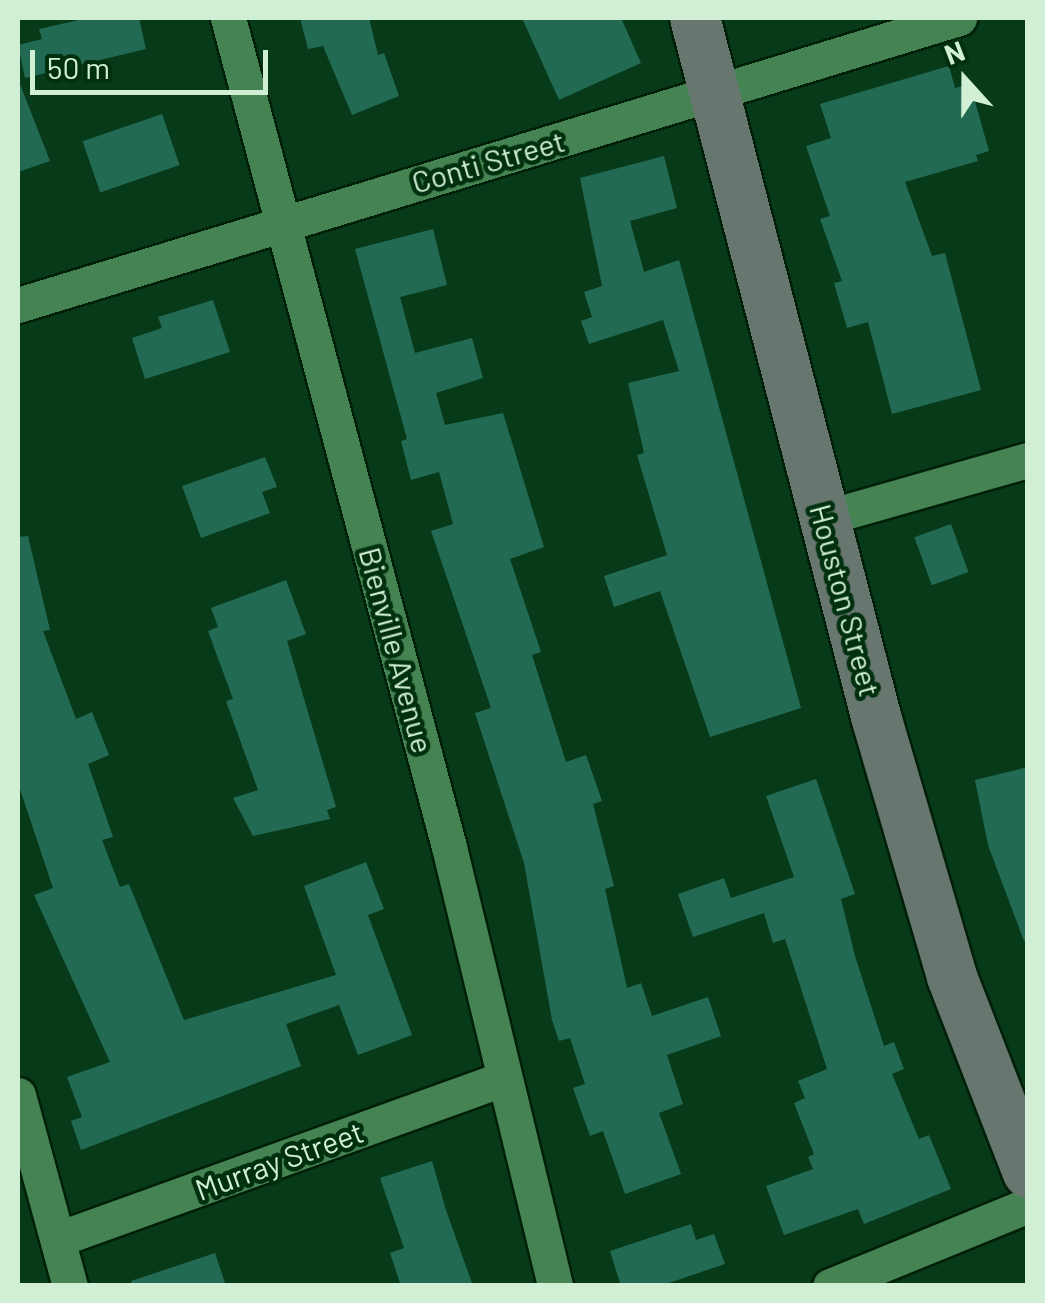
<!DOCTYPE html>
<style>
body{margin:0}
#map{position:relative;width:1045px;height:1303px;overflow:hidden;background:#073a18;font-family:Barlow,sans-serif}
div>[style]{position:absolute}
.building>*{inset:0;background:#236a54;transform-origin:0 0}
.roads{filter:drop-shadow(2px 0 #001f08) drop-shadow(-2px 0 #001f08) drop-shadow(0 2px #001f08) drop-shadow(0 -2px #001f08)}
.street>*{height:35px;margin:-17.5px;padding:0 17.5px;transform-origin:17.5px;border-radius:17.5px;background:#458353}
.secondary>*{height:50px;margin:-25px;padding:0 25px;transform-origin:25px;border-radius:25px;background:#67766f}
span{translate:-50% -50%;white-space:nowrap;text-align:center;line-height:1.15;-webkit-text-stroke:9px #00300e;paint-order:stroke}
.street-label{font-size:30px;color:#d0efd4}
.frame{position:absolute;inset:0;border:20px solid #d0efd4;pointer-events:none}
.north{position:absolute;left:915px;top:30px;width:100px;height:100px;-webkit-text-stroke:8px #00300e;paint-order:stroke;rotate:339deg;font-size:28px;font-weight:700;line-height:40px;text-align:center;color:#d0efd4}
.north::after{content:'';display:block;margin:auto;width:35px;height:45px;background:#d0efd4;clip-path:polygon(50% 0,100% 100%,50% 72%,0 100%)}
.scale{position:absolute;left:30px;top:50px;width:238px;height:45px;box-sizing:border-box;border:5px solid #d0efd4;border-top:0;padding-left:12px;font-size:30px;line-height:35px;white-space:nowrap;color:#d0efd4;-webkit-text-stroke:8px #00300e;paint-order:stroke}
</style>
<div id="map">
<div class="building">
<i style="clip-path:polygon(88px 18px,139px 18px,146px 49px,25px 78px,18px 45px,42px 39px,39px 29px)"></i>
<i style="clip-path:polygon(300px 18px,369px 18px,378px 55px,384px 53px,399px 96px,352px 115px,323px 46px,308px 49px)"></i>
<i style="clip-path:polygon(522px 18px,621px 18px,641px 63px,559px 100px)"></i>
<i style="clip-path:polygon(949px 66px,955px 88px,970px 84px,989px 151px,976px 155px,978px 161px,905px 182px,932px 256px,945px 253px,981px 390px,892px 414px,868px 322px,847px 328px,834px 283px,842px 281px,820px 219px,830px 216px,806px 146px,831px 138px,820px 104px)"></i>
<i style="clip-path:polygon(18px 79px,50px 161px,18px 172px)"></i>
<i style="left:162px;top:114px;width:54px;height:84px;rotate:71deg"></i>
<i style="clip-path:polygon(664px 156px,677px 208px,630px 221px,644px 272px,679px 260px,801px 708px,710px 737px,660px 591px,614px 607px,604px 576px,667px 555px,637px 455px,644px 453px,628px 383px,679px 371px,663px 320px,589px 344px,581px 321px,592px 317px,584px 292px,602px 286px,580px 178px)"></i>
<i style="clip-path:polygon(433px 229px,447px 285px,400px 297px,415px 353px,472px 338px,483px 378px,436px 393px,445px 425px,503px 413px,544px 547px,510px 559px,541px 652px,532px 655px,566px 762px,586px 755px,602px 801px,593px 804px,614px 886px,605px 889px,627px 988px,641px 983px,652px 1016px,708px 997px,721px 1036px,667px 1055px,683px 1104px,659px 1113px,681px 1174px,625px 1194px,603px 1131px,590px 1136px,573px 1088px,585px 1084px,570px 1038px,559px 1041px,552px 1020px,524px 863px,475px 713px,491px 708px,431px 531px,453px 524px,439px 472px,411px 480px,401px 441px,407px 439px,355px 249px)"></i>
<i style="clip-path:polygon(213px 300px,230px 352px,145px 379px,132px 338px,162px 328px,158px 317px)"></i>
<i style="clip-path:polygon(265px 457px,277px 487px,262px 492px,270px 513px,201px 538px,182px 486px)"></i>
<i style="left:951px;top:524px;width:51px;height:39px;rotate:70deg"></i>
<i style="clip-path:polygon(28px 536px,50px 630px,43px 631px,76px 719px,92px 712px,109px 755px,88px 764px,113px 837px,102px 840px,120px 887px,129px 884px,184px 1020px,336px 975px,304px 886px,366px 862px,384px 909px,368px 915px,412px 1035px,358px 1055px,339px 1005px,286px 1024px,301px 1066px,81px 1150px,71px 1121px,82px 1117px,67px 1077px,110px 1062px,34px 895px,53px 888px,18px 783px,18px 537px)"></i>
<i style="clip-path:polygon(286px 580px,306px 634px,287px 641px,336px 807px,327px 810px,330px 819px,253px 836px,233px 798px,258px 790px,226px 701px,233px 699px,208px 631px,218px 627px,211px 608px)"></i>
<i style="clip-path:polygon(1028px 767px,1028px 940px,1024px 941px,988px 845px,975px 780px)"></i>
<i style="clip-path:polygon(816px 779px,855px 894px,841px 899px,855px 956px,884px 1046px,894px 1042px,904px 1069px,892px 1074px,919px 1139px,929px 1135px,951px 1189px,864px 1224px,858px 1209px,784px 1235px,766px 1186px,813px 1169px,808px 1157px,814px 1154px,794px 1103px,805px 1098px,798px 1081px,827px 1069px,785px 939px,773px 943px,764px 913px,693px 937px,678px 894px,724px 878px,731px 898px,794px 877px,766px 796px)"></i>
<i style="clip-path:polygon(432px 1161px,446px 1210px,473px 1286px,401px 1286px,390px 1253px,404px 1248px,380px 1178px)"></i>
<i style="clip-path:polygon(691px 1224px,696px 1240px,714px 1234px,725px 1264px,660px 1286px,621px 1286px,610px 1251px)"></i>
<i style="clip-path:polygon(215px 1253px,226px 1286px,132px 1286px,131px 1281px)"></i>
</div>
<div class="roads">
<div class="street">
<i style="left:228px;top:18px;width:858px;rotate:75.07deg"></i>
<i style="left:449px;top:847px;width:452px;rotate:76.4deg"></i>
<i style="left:18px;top:305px;width:984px;rotate:-16.96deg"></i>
<i style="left:824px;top:518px;width:212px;rotate:-15.9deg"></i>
<i style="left:18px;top:1095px;width:198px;rotate:74.8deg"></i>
<i style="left:58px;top:1239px;width:470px;rotate:-19.8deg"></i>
<i style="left:830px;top:1286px;width:214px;rotate:-22.2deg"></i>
</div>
<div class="secondary">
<i style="left:695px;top:18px;width:725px;rotate:75.47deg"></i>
<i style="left:877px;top:720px;width:268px;rotate:73.7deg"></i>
<i style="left:952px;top:977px;width:210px;rotate:68.8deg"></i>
</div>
</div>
<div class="street-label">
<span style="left:488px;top:161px;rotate:-16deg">Conti Street</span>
<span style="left:846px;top:600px;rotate:75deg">Houston Street</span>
<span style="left:397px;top:650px;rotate:75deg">Bienville Avenue</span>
<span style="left:279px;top:1160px;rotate:-20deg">Murray Street</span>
</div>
<div class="frame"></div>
<div class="north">N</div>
<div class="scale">50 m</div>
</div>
